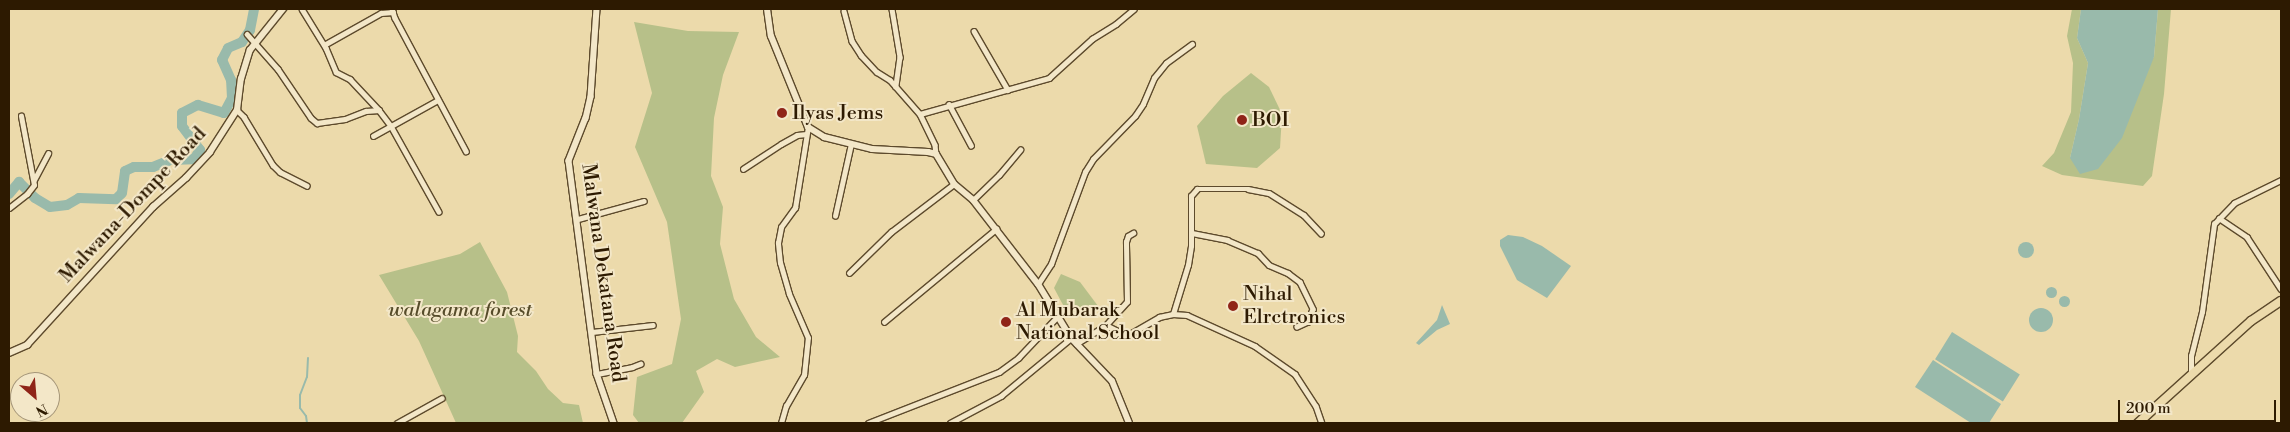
<!DOCTYPE html>
<style>
body{margin:0}
#map{position:relative;width:2290px;height:432px;overflow:hidden;background:#ecdaab;font-family:"Libre Bodoni",serif}
div>[style]{position:absolute}
.green>*{inset:0;background:#b7c089}
.water>*{inset:0;background:#99baab;transform-origin:0 0}
.round{border-radius:50%}
.stream>*{height:2px;margin:-1px;padding:0 1px;transform-origin:1px;border-radius:1px;background:#99baab}
.river>*{height:10px;margin:-5px;padding:0 5px;transform-origin:5px;border-radius:5px;background:#99baab}
.roads{filter:drop-shadow(1px 0 #5d4a2c) drop-shadow(-1px 0 #5d4a2c) drop-shadow(0 1px #5d4a2c) drop-shadow(0 -1px #5d4a2c)}
.minor>*{height:4.5px;margin:-2.25px;padding:0 2.25px;transform-origin:2.25px;border-radius:2.25px;background:#f3e7c8}
.tertiary>*{height:5.5px;margin:-2.75px;padding:0 2.75px;transform-origin:2.75px;border-radius:2.75px;background:#f3e7c8}
.secondary>*{height:6px;margin:-3px;padding:0 3px;transform-origin:3px;border-radius:3px;background:#f3e7c8}
.primary>*{height:8px;margin:-4px;padding:0 4px;transform-origin:4px;border-radius:4px;background:#ecdaab}
.dots>*{width:14px;height:14px;translate:-50% -50%;box-sizing:border-box;border:2px solid #f3e7c8;border-radius:50%}
span{translate:-50% -50%;white-space:nowrap;text-align:center;line-height:1.15;-webkit-text-stroke:4px #f3e7c8;paint-order:stroke}
.poi-label{font-size:20px;color:#2d1a01}
.left{translate:0 -50%;text-align:left}
.street-label{font-size:20px;color:#2d1a01}
.park-label{font-size:20px;color:#564c2a;font-style:italic}
.frame{position:absolute;inset:0;border:10px solid #2d1a01;pointer-events:none}
.north{position:absolute;left:10px;top:372px;width:50px;height:50px;box-sizing:border-box;background:#f3e7c8;border:1px solid #a49578;border-radius:50%;rotate:153deg;font-size:14px;font-weight:700;line-height:20px;text-align:center;color:#2d1a01}
.north::after{content:'';display:block;margin:auto;width:18px;height:22px;background:#8f2418;clip-path:polygon(50% 0,100% 100%,50% 72%,0 100%)}
.scale{position:absolute;left:2118px;top:400px;width:158px;height:22px;box-sizing:border-box;border:2px solid #2d1a01;border-top:0;padding-left:6px;font-size:15px;line-height:18px;white-space:nowrap;color:#2d1a01;-webkit-text-stroke:4px #f3e7c8;paint-order:stroke}
</style>
<div id="map">
<div class="green">
<i style="clip-path:polygon(2072px 9px,2081px 9px,2077px 38px,2088px 63px,2079px 119px,2070px 158px,2154px 57px,2158px 9px,2171px 9px,2164px 94px,2152px 176px,2143px 186px,2062px 175px,2042px 166px,2054px 153px,2071px 112px,2073px 63px,2067px 36px)"></i>
<i style="clip-path:polygon(634px 22px,688px 31px,739px 32px,723px 75px,714px 118px,711px 176px,723px 207px,720px 244px,734px 299px,756px 337px,780px 357px,735px 367px,717px 359px,696px 371px,704px 392px,682px 423px,639px 423px,633px 415px,637px 377px,672px 364px,681px 319px,667px 222px,635px 147px,652px 93px)"></i>
<i style="clip-path:polygon(1251px 73px,1269px 87px,1282px 114px,1280px 148px,1257px 168px,1206px 164px,1197px 126px,1223px 96px)"></i>
<i style="clip-path:polygon(480px 242px,507px 292px,518px 336px,517px 352px,536px 371px,548px 389px,563px 403px,579px 405px,583px 423px,456px 423px,419px 341px,379px 275px,460px 254px)"></i>
<i style="clip-path:polygon(1061px 274px,1080px 282px,1098px 306px,1070px 318px,1054px 288px)"></i>
</div>
<div class="water">
<i style="clip-path:polygon(2081px 9px,2158px 9px,2154px 57px,2122px 138px,2098px 169px,2080px 174px,2070px 158px,2079px 119px,2088px 63px,2077px 38px)"></i>
<i style="clip-path:polygon(1508px 235px,1523px 237px,1542px 246px,1571px 266px,1547px 298px,1517px 280px,1500px 246px,1500px 240px)"></i>
<i class="round" style="left:2018px;top:242px;width:16px;height:16px"></i>
<i class="round" style="left:2045.5px;top:286.5px;width:11px;height:11px"></i>
<i class="round" style="left:2058.5px;top:295.5px;width:11px;height:11px"></i>
<i style="clip-path:polygon(1442px 305px,1450px 324px,1437px 330px,1419px 345px,1416px 343px,1437px 320px)"></i>
<i class="round" style="left:2029px;top:308px;width:24px;height:24px"></i>
<i style="left:1952px;top:332px;width:80px;height:32px;rotate:32deg"></i>
<i style="clip-path:polygon(1933px 360px,2001px 404px,1989px 423px,1971px 423px,1915px 387px)"></i>
</div>
<div class="stream">
<i style="left:307px;top:423px;width:7px;rotate:-98deg"></i>
<i style="left:306px;top:416px;width:10px;rotate:-127deg"></i>
<i style="left:300px;top:408px;width:13px;rotate:-90deg"></i>
<i style="left:300px;top:395px;width:19px;rotate:-69deg"></i>
<i style="left:307px;top:377px;width:19px;rotate:-87deg"></i>
</div>
<div class="river">
<i style="left:9px;top:194px;width:16px;rotate:-50deg"></i>
<i style="left:19px;top:182px;width:23px;rotate:45deg"></i>
<i style="left:35px;top:198px;width:17px;rotate:31deg"></i>
<i style="left:50px;top:207px;width:17px;rotate:-7deg"></i>
<i style="left:67px;top:205px;width:14px;rotate:-30deg"></i>
<i style="left:79px;top:198px;width:37px;rotate:2deg"></i>
<i style="left:116px;top:199px;width:8px;rotate:-45deg"></i>
<i style="left:122px;top:193px;width:22px;rotate:-82deg"></i>
<i style="left:125px;top:171px;width:10px;rotate:-24deg"></i>
<i style="left:134px;top:167px;width:19px"></i>
<i style="left:153px;top:167px;width:18px;rotate:-22deg"></i>
<i style="left:170px;top:160px;width:24px;rotate:-2deg"></i>
<i style="left:194px;top:159px;width:11px;rotate:-56deg"></i>
<i style="left:200px;top:150px;width:30px;rotate:-127deg"></i>
<i style="left:182px;top:126px;width:13px;rotate:-90deg"></i>
<i style="left:182px;top:113px;width:18px;rotate:-27deg"></i>
<i style="left:198px;top:105px;width:27px;rotate:17deg"></i>
<i style="left:224px;top:113px;width:17px;rotate:-62deg"></i>
<i style="left:232px;top:98px;width:18px;rotate:-93deg"></i>
<i style="left:231px;top:80px;width:22px;rotate:-114deg"></i>
<i style="left:222px;top:60px;width:13px;rotate:-63deg"></i>
<i style="left:228px;top:48px;width:15px;rotate:-23deg"></i>
<i style="left:242px;top:42px;width:14px;rotate:-56deg"></i>
<i style="left:250px;top:30px;width:21px;rotate:-79deg"></i>
</div>
<div class="roads">
<div class="minor">
<i style="left:302px;top:9px;width:46px;rotate:58.4deg"></i>
<i style="left:326px;top:48px;width:26px;rotate:67deg"></i>
<i style="left:336px;top:72px;width:16px;rotate:27deg"></i>
<i style="left:350px;top:79px;width:42px;rotate:46.9deg"></i>
<i style="left:392px;top:9px;width:9px;rotate:72deg"></i>
<i style="left:395px;top:18px;width:151px;rotate:61.9deg"></i>
<i style="left:892px;top:9px;width:49px;rotate:80.5deg"></i>
<i style="left:900px;top:57px;width:30px;rotate:98deg"></i>
<i style="left:844px;top:11px;width:31px;rotate:75deg"></i>
<i style="left:852px;top:41px;width:17px;rotate:57deg"></i>
<i style="left:861px;top:55px;width:23px;rotate:47deg"></i>
<i style="left:877px;top:72px;width:15px;rotate:32deg"></i>
<i style="left:890px;top:80px;width:45px;rotate:48.6deg"></i>
<i style="left:920px;top:114px;width:34px;rotate:64deg"></i>
<i style="left:935px;top:145px;width:9px;rotate:84deg"></i>
<i style="left:974px;top:31px;width:68px;rotate:60deg"></i>
<i style="left:247px;top:34px;width:47px;rotate:48.5deg"></i>
<i style="left:278px;top:69px;width:59px;rotate:56deg"></i>
<i style="left:311px;top:118px;width:8px;rotate:40deg"></i>
<i style="left:317px;top:123px;width:28px;rotate:-8deg"></i>
<i style="left:345px;top:119px;width:22px;rotate:-21deg"></i>
<i style="left:366px;top:111px;width:13px;rotate:-4deg"></i>
<i style="left:379px;top:110px;width:20px;rotate:53deg"></i>
<i style="left:391px;top:126px;width:98px;rotate:60.8deg"></i>
<i style="left:324px;top:45px;width:65px;rotate:-29.3deg"></i>
<i style="left:381px;top:13px;width:12px;rotate:-5deg"></i>
<i style="left:949px;top:104px;width:47px;rotate:61.8deg"></i>
<i style="left:237px;top:110px;width:10px;rotate:45deg"></i>
<i style="left:244px;top:117px;width:56px;rotate:58.9deg"></i>
<i style="left:273px;top:165px;width:10px;rotate:45deg"></i>
<i style="left:280px;top:172px;width:30px;rotate:27deg"></i>
<i style="left:920px;top:114px;width:134px;rotate:-15.6deg"></i>
<i style="left:1049px;top:78px;width:58px;rotate:-42.2deg"></i>
<i style="left:1092px;top:39px;width:28px;rotate:-32deg"></i>
<i style="left:1116px;top:24px;width:23px;rotate:-40deg"></i>
<i style="left:373px;top:136px;width:74px;rotate:-29deg"></i>
<i style="left:743px;top:169px;width:45px;rotate:-33.3deg"></i>
<i style="left:781px;top:144px;width:18px;rotate:-29deg"></i>
<i style="left:797px;top:135px;width:9px;rotate:-6deg"></i>
<i style="left:34px;top:180px;width:30px;rotate:-62deg"></i>
<i style="left:973px;top:200px;width:36px;rotate:-44deg"></i>
<i style="left:999px;top:175px;width:33px;rotate:-50deg"></i>
<i style="left:9px;top:208px;width:23px;rotate:-38deg"></i>
<i style="left:27px;top:194px;width:11px;rotate:-52deg"></i>
<i style="left:34px;top:185px;width:70px;rotate:-100.7deg"></i>
<i style="left:835px;top:216px;width:74px;rotate:-77.5deg"></i>
<i style="left:2219px;top:218px;width:34px;rotate:34deg"></i>
<i style="left:2247px;top:237px;width:62px;rotate:56.8deg"></i>
<i style="left:578px;top:219px;width:68px;rotate:-15.3deg"></i>
<i style="left:1192px;top:233px;width:36px;rotate:11deg"></i>
<i style="left:1227px;top:240px;width:34px;rotate:23deg"></i>
<i style="left:1258px;top:253px;width:16px;rotate:47deg"></i>
<i style="left:1269px;top:265px;width:21px;rotate:23deg"></i>
<i style="left:1288px;top:273px;width:15px;rotate:37deg"></i>
<i style="left:1300px;top:282px;width:30px;rotate:64deg"></i>
<i style="left:1313px;top:309px;width:14px;rotate:111deg"></i>
<i style="left:1308px;top:322px;width:12px;rotate:156deg"></i>
<i style="left:849px;top:273px;width:59px;rotate:-44.3deg"></i>
<i style="left:891px;top:232px;width:79px;rotate:-37.3deg"></i>
<i style="left:1038px;top:284px;width:24px;rotate:-57deg"></i>
<i style="left:1051px;top:264px;width:98px;rotate:-69.7deg"></i>
<i style="left:1085px;top:172px;width:15px;rotate:-58deg"></i>
<i style="left:1093px;top:159px;width:60px;rotate:-45.7deg"></i>
<i style="left:1135px;top:116px;width:14px;rotate:-56deg"></i>
<i style="left:1143px;top:104px;width:28px;rotate:-67deg"></i>
<i style="left:1154px;top:78px;width:19px;rotate:-51deg"></i>
<i style="left:1166px;top:63px;width:32px;rotate:-36deg"></i>
<i style="left:1173px;top:314px;width:51px;rotate:-73deg"></i>
<i style="left:1188px;top:265px;width:19px;rotate:-81deg"></i>
<i style="left:1191px;top:246px;width:50px;rotate:-90deg"></i>
<i style="left:1191px;top:196px;width:9px;rotate:-49deg"></i>
<i style="left:1197px;top:189px;width:51px"></i>
<i style="left:1248px;top:189px;width:21px;rotate:11deg"></i>
<i style="left:1269px;top:193px;width:41px;rotate:32.2deg"></i>
<i style="left:1304px;top:215px;width:25px;rotate:47deg"></i>
<i style="left:884px;top:322px;width:146px;rotate:-39.7deg"></i>
<i style="left:1106px;top:325px;width:31px;rotate:-48deg"></i>
<i style="left:1127px;top:302px;width:60px;rotate:-91deg"></i>
<i style="left:1126px;top:242px;width:6px;rotate:-72deg"></i>
<i style="left:1128px;top:236px;width:6px;rotate:-31deg"></i>
<i style="left:592px;top:332px;width:61px;rotate:-6.5deg"></i>
<i style="left:1076px;top:344px;width:36px;rotate:-32deg"></i>
<i style="left:1106px;top:325px;width:20px;rotate:27deg"></i>
<i style="left:1124px;top:334px;width:6px"></i>
<i style="left:1130px;top:334px;width:34px;rotate:-30deg"></i>
<i style="left:1159px;top:317px;width:14px;rotate:-12deg"></i>
<i style="left:1173px;top:314px;width:14px;rotate:4deg"></i>
<i style="left:1187px;top:315px;width:75px;rotate:24.5deg"></i>
<i style="left:1255px;top:346px;width:49px;rotate:35deg"></i>
<i style="left:1295px;top:374px;width:38px;rotate:57deg"></i>
<i style="left:1316px;top:406px;width:18px;rotate:71deg"></i>
<i style="left:2191px;top:373px;width:17px;rotate:-90deg"></i>
<i style="left:2191px;top:356px;width:45px;rotate:-76deg"></i>
<i style="left:2202px;top:312px;width:89px;rotate:-82.2deg"></i>
<i style="left:2214px;top:224px;width:29px;rotate:-46deg"></i>
<i style="left:2234px;top:203px;width:52px;rotate:-26.1deg"></i>
<i style="left:597px;top:374px;width:36px;rotate:-11deg"></i>
<i style="left:632px;top:367px;width:9px;rotate:-21deg"></i>
<i style="left:397px;top:423px;width:51px;rotate:-29.1deg"></i>
<i style="left:781px;top:423px;width:18px;rotate:-74deg"></i>
<i style="left:786px;top:406px;width:36px;rotate:-60deg"></i>
<i style="left:804px;top:375px;width:37px;rotate:-84deg"></i>
<i style="left:808px;top:338px;width:48px;rotate:-113.4deg"></i>
<i style="left:789px;top:294px;width:32px;rotate:-106deg"></i>
<i style="left:780px;top:263px;width:20px;rotate:-96deg"></i>
<i style="left:778px;top:243px;width:16px;rotate:-79deg"></i>
<i style="left:781px;top:227px;width:24px;rotate:-54deg"></i>
<i style="left:795px;top:208px;width:82px;rotate:-80.9deg"></i>
<i style="left:868px;top:423px;width:141px;rotate:-21.3deg"></i>
<i style="left:999px;top:372px;width:24px;rotate:-36deg"></i>
<i style="left:1018px;top:358px;width:57px;rotate:-46.4deg"></i>
<i style="left:950px;top:423px;width:58px;rotate:-27.9deg"></i>
<i style="left:1001px;top:396px;width:91px;rotate:-39.6deg"></i>
</div>
<div class="tertiary">
<i style="left:597px;top:9px;width:88px;rotate:93.9deg"></i>
<i style="left:591px;top:97px;width:22px;rotate:103deg"></i>
<i style="left:586px;top:118px;width:46px;rotate:111.6deg"></i>
<i style="left:569px;top:161px;width:215px;rotate:82.5deg"></i>
<i style="left:597px;top:374px;width:52px;rotate:70.9deg"></i>
<i style="left:9px;top:353px;width:20px;rotate:-24deg"></i>
<i style="left:27px;top:345px;width:187px;rotate:-47.6deg"></i>
<i style="left:153px;top:207px;width:44px;rotate:-41.3deg"></i>
<i style="left:186px;top:178px;width:35px;rotate:-47deg"></i>
<i style="left:210px;top:152px;width:50px;rotate:-57.3deg"></i>
<i style="left:237px;top:110px;width:31px;rotate:-83deg"></i>
<i style="left:241px;top:79px;width:30px;rotate:-73deg"></i>
<i style="left:250px;top:50px;width:53px;rotate:-51.2deg"></i>
</div>
<div class="secondary">
<i style="left:767px;top:9px;width:27px;rotate:82deg"></i>
<i style="left:771px;top:36px;width:98px;rotate:67.9deg"></i>
<i style="left:808px;top:127px;width:19px;rotate:32deg"></i>
<i style="left:824px;top:137px;width:49px;rotate:14deg"></i>
<i style="left:872px;top:149px;width:56px;rotate:3.1deg"></i>
<i style="left:928px;top:152px;width:8px;rotate:14deg"></i>
<i style="left:936px;top:154px;width:35px;rotate:59deg"></i>
<i style="left:954px;top:184px;width:25px;rotate:40deg"></i>
<i style="left:973px;top:200px;width:106px;rotate:52.3deg"></i>
<i style="left:1038px;top:284px;width:63px;rotate:58.6deg"></i>
<i style="left:1071px;top:338px;width:59px;rotate:46.4deg"></i>
<i style="left:1112px;top:381px;width:45px;rotate:68deg"></i>
</div>
<div class="primary">
<i style="left:2138px;top:423px;width:152px;rotate:-42.1deg"></i>
<i style="left:2251px;top:321px;width:36px;rotate:-34deg"></i>
</div>
</div>
<div class="dots">
<i style="left:782px;top:113px;background:#8f2418"></i>
<i style="left:1242px;top:120px;background:#8f2418"></i>
<i style="left:1233px;top:306px;background:#8f2418"></i>
<i style="left:1006px;top:322px;background:#8f2418"></i>
</div>
<div class="poi-label">
<span class="left" style="left:792px;top:113px">Ilyas Jems</span>
<span class="left" style="left:1252px;top:120px">BOI</span>
<span class="left" style="left:1243px;top:306px">Nihal<br>Elrctronics</span>
<span class="left" style="left:1016px;top:322px">Al Mubarak<br>National School</span>
</div>
<div class="street-label">
<span style="left:133px;top:205px;rotate:-47deg">Malwana-Dompe Road</span>
<span style="left:603px;top:273px;rotate:82deg">Malwana Dekatana Road</span>
</div>
<div class="park-label">
<span style="left:460px;top:310px">walagama forest</span>
</div>
<div class="frame"></div>
<div class="north">N</div>
<div class="scale">200 m</div>
</div>
